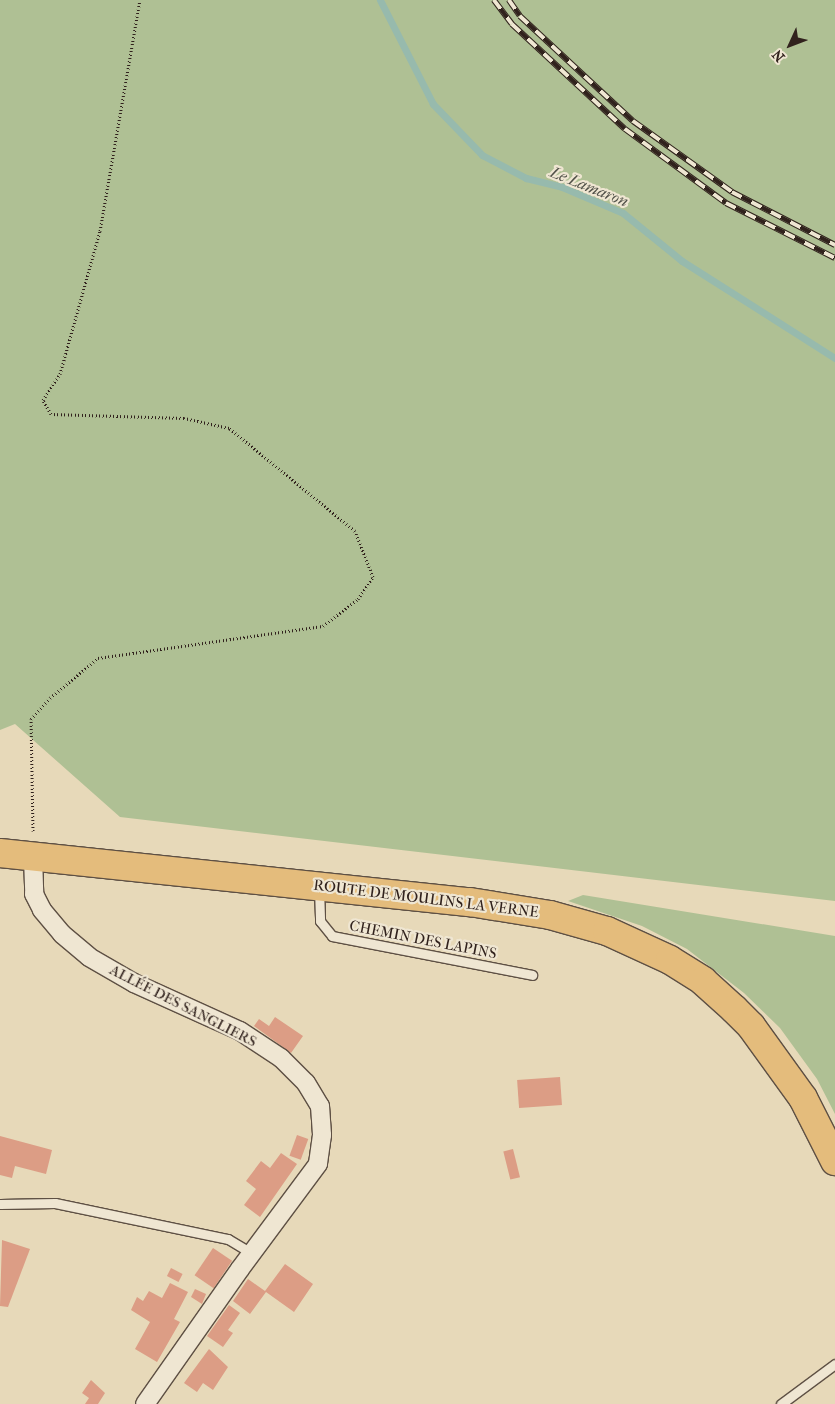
<!DOCTYPE html>
<meta charset="utf-8">
<style>
body{margin:0}
#map{position:relative;width:835px;height:1404px;overflow:hidden;background:#e7d9b9;font-family:"IM FELL French Canon",serif}
div>[style]{position:absolute}
.green>*{inset:0;background:#afc094}
.stream>*{height:7px;margin:-3.5px;padding:0 3.5px;transform-origin:3.5px;border-radius:3.5px;background:#97baad}
.building>*{inset:0;background:#dc9d85;transform-origin:0 0}
.path>*{height:3px;margin-top:-1.5px;transform-origin:0;background:repeating-linear-gradient(90deg,#31221d 0 1px,transparent 0 3.5px)}
.roads{filter:drop-shadow(1px 0 #5e5044) drop-shadow(-1px 0 #5e5044) drop-shadow(0 1px #5e5044) drop-shadow(0 -1px #5e5044)}
.service>*{height:9px;margin:-4.5px;padding:0 4.5px;transform-origin:4.5px;border-radius:4.5px;background:#efe6d2}
.minor>*{height:18px;margin:-9px;padding:0 9px;transform-origin:9px;border-radius:9px;background:#efe6d2}
.primary>*{height:28px;margin:-14px;padding:0 14px;transform-origin:14px;border-radius:14px;background:#e4bc7c}
.rail>*{height:5.5px;margin-top:-2.75px;transform-origin:0;background:repeating-linear-gradient(90deg,#efe6d2 0 11px,#31221d 0 22px);box-sizing:border-box;border-block:1px solid #31221d}
span{translate:-50% -50%;white-space:nowrap;text-align:center;line-height:1.15;-webkit-text-stroke:4.5px #efe6d2;paint-order:stroke}
.street-label{font-size:15px;color:#31221d}
.water-label{font-size:16px;color:#505048;font-style:italic}
.north{position:absolute;left:765px;top:20px;width:50px;height:50px;-webkit-text-stroke:4px #efe6d2;paint-order:stroke;rotate:227deg;font-size:14px;font-weight:700;line-height:20px;text-align:center;color:#31221d}
.north::after{content:'';display:block;margin:auto;width:18px;height:22px;background:#31221d;clip-path:polygon(50% 0,100% 100%,50% 72%,0 100%)}
</style>
<div id="map">
<div class="green">
<i style="clip-path:polygon(0 0,835px 0,835px 901px,120px 817px,15px 724px,0 730px)"></i>
<i style="clip-path:polygon(583px 895px,835px 936px,835px 1114px,817px 1079px,780px 1028px,744px 993px,687px 949px,642px 926px,568px 901px)"></i>
</div>
<div class="stream">
<i style="left:380px;top:0;width:117px;rotate:63deg"></i>
<i style="left:433px;top:104px;width:71px;rotate:46.1deg"></i>
<i style="left:482px;top:155px;width:50px;rotate:27.6deg"></i>
<i style="left:526px;top:178px;width:37px;rotate:14deg"></i>
<i style="left:562px;top:187px;width:66px;rotate:23.1deg"></i>
<i style="left:623px;top:213px;width:76px;rotate:39.1deg"></i>
<i style="left:682px;top:261px;width:181px;rotate:32.4deg"></i>
</div>
<div class="building">
<i style="clip-path:polygon(275px 1017px,303px 1036px,291px 1053px,254px 1026px,259px 1019px,269px 1026px)"></i>
<i style="left:560px;top:1077px;width:28px;height:43px;rotate:86deg"></i>
<i style="left:297px;top:1135px;width:12px;height:22px;rotate:20deg"></i>
<i style="clip-path:polygon(0 1136px,52px 1150px,46px 1174px,15px 1166px,12px 1178px,0 1175px)"></i>
<i style="left:513px;top:1149px;width:29px;height:10px;rotate:76deg"></i>
<i style="clip-path:polygon(281px 1153px,297px 1164px,260px 1217px,244px 1205px,256px 1189px,246px 1181px,261px 1161px,270px 1168px)"></i>
<i style="clip-path:polygon(2px 1240px,30px 1249px,8px 1307px,0 1306px)"></i>
<i style="left:213px;top:1248px;width:23px;height:33px;rotate:34deg"></i>
<i style="clip-path:polygon(285px 1264px,313px 1284px,294px 1312px,266px 1292px,250px 1314px,233px 1301px,248px 1279px,265px 1291px)"></i>
<i style="left:171px;top:1268px;width:13px;height:9px;rotate:27deg"></i>
<i style="clip-path:polygon(170px 1283px,188px 1292px,174px 1319px,180px 1322px,157px 1362px,135px 1349px,150px 1322px,131px 1310px,137px 1297px,143px 1301px,149px 1291px,162px 1298px)"></i>
<i style="clip-path:polygon(195px 1289px,206px 1294px,202px 1304px,191px 1297px)"></i>
<i style="clip-path:polygon(229px 1305px,240px 1313px,228px 1330px,233px 1333px,223px 1347px,207px 1336px)"></i>
<i style="clip-path:polygon(209px 1349px,228px 1367px,213px 1390px,203px 1383px,197px 1392px,184px 1383px)"></i>
<i style="clip-path:polygon(91px 1380px,105px 1393px,98px 1404px,85px 1404px,89px 1398px,82px 1393px)"></i>
</div>
<div class="path">
<i style="left:33px;top:831px;width:112px;rotate:-91deg"></i>
<i style="left:31px;top:719px;width:28px;rotate:-48deg"></i>
<i style="left:50px;top:698px;width:62px;rotate:-39.8deg"></i>
<i style="left:98px;top:658px;width:227px;rotate:-8.1deg"></i>
<i style="left:323px;top:626px;width:44px;rotate:-37.6deg"></i>
<i style="left:358px;top:599px;width:27px;rotate:-56deg"></i>
<i style="left:373px;top:577px;width:49px;rotate:-111.4deg"></i>
<i style="left:355px;top:531px;width:163px;rotate:-140.7deg"></i>
<i style="left:229px;top:428px;width:46px;rotate:-167.5deg"></i>
<i style="left:184px;top:418px;width:133px;rotate:-178.3deg"></i>
<i style="left:51px;top:414px;width:16px;rotate:-120deg"></i>
<i style="left:43px;top:400px;width:31px;rotate:-57deg"></i>
<i style="left:60px;top:374px;width:148px;rotate:-74.4deg"></i>
<i style="left:100px;top:231px;width:234px;rotate:-80.2deg"></i>
</div>
<div class="roads">
<div class="service">
<i style="left:319px;top:889px;width:32px;rotate:88deg"></i>
<i style="left:320px;top:921px;width:19px;rotate:51deg"></i>
<i style="left:332px;top:936px;width:204px;rotate:11deg"></i>
<i style="left:0;top:1204px;width:55px;rotate:-1deg"></i>
<i style="left:55px;top:1203px;width:177px;rotate:11.8deg"></i>
<i style="left:228px;top:1239px;width:27px;rotate:31deg"></i>
<i style="left:781px;top:1404px;width:67px;rotate:-36.5deg"></i>
</div>
<div class="minor">
<i style="left:33px;top:857px;width:37px;rotate:88deg"></i>
<i style="left:34px;top:894px;width:18px;rotate:63deg"></i>
<i style="left:42px;top:910px;width:31px;rotate:50deg"></i>
<i style="left:62px;top:934px;width:35px;rotate:40deg"></i>
<i style="left:89px;top:957px;width:52px;rotate:30deg"></i>
<i style="left:134px;top:983px;width:116px;rotate:24.4deg"></i>
<i style="left:240px;top:1031px;width:49px;rotate:33.4deg"></i>
<i style="left:281px;top:1058px;width:35px;rotate:45deg"></i>
<i style="left:306px;top:1083px;width:27px;rotate:59deg"></i>
<i style="left:320px;top:1106px;width:29px;rotate:86deg"></i>
<i style="left:322px;top:1135px;width:29px;rotate:98deg"></i>
<i style="left:318px;top:1164px;width:131px;rotate:126.6deg"></i>
<i style="left:240px;top:1269px;width:165px;rotate:125.1deg"></i>
</div>
<div class="primary">
<i style="left:0;top:853px;width:473px;rotate:6deg"></i>
<i style="left:470px;top:902px;width:81px;rotate:9.2deg"></i>
<i style="left:550px;top:915px;width:59px;rotate:15.7deg"></i>
<i style="left:607px;top:931px;width:69px;rotate:24.7deg"></i>
<i style="left:670px;top:960px;width:39px;rotate:32deg"></i>
<i style="left:703px;top:981px;width:42px;rotate:42.1deg"></i>
<i style="left:734px;top:1009px;width:24px;rotate:45deg"></i>
<i style="left:751px;top:1026px;width:89px;rotate:54.2deg"></i>
<i style="left:803px;top:1098px;width:71px;rotate:63.1deg"></i>
</div>
</div>
<div class="rail">
<i style="left:494px;top:0;width:30px;rotate:53deg"></i>
<i style="left:512px;top:24px;width:154px;rotate:42.9deg"></i>
<i style="left:625px;top:129px;width:125px;rotate:36.2deg"></i>
<i style="left:726px;top:203px;width:122px;rotate:26.8deg"></i>
<i style="left:509px;top:0;width:19px;rotate:55deg"></i>
<i style="left:520px;top:16px;width:154px;rotate:42.9deg"></i>
<i style="left:633px;top:121px;width:122px;rotate:35.6deg"></i>
<i style="left:732px;top:192px;width:116px;rotate:27.2deg"></i>
</div>
<div class="street-label">
<span style="left:426px;top:899px;rotate:7deg">ROUTE DE MOULINS LA VERNE</span>
<span style="left:423px;top:940px;rotate:11deg">CHEMIN DES LAPINS</span>
<span style="left:183px;top:1006px;rotate:27deg">ALLÉE DES SANGLIERS</span>
</div>
<div class="water-label">
<span style="left:589px;top:187px;rotate:22deg">Le Lamaron</span>
</div>
<div class="north">N</div>
</div>
